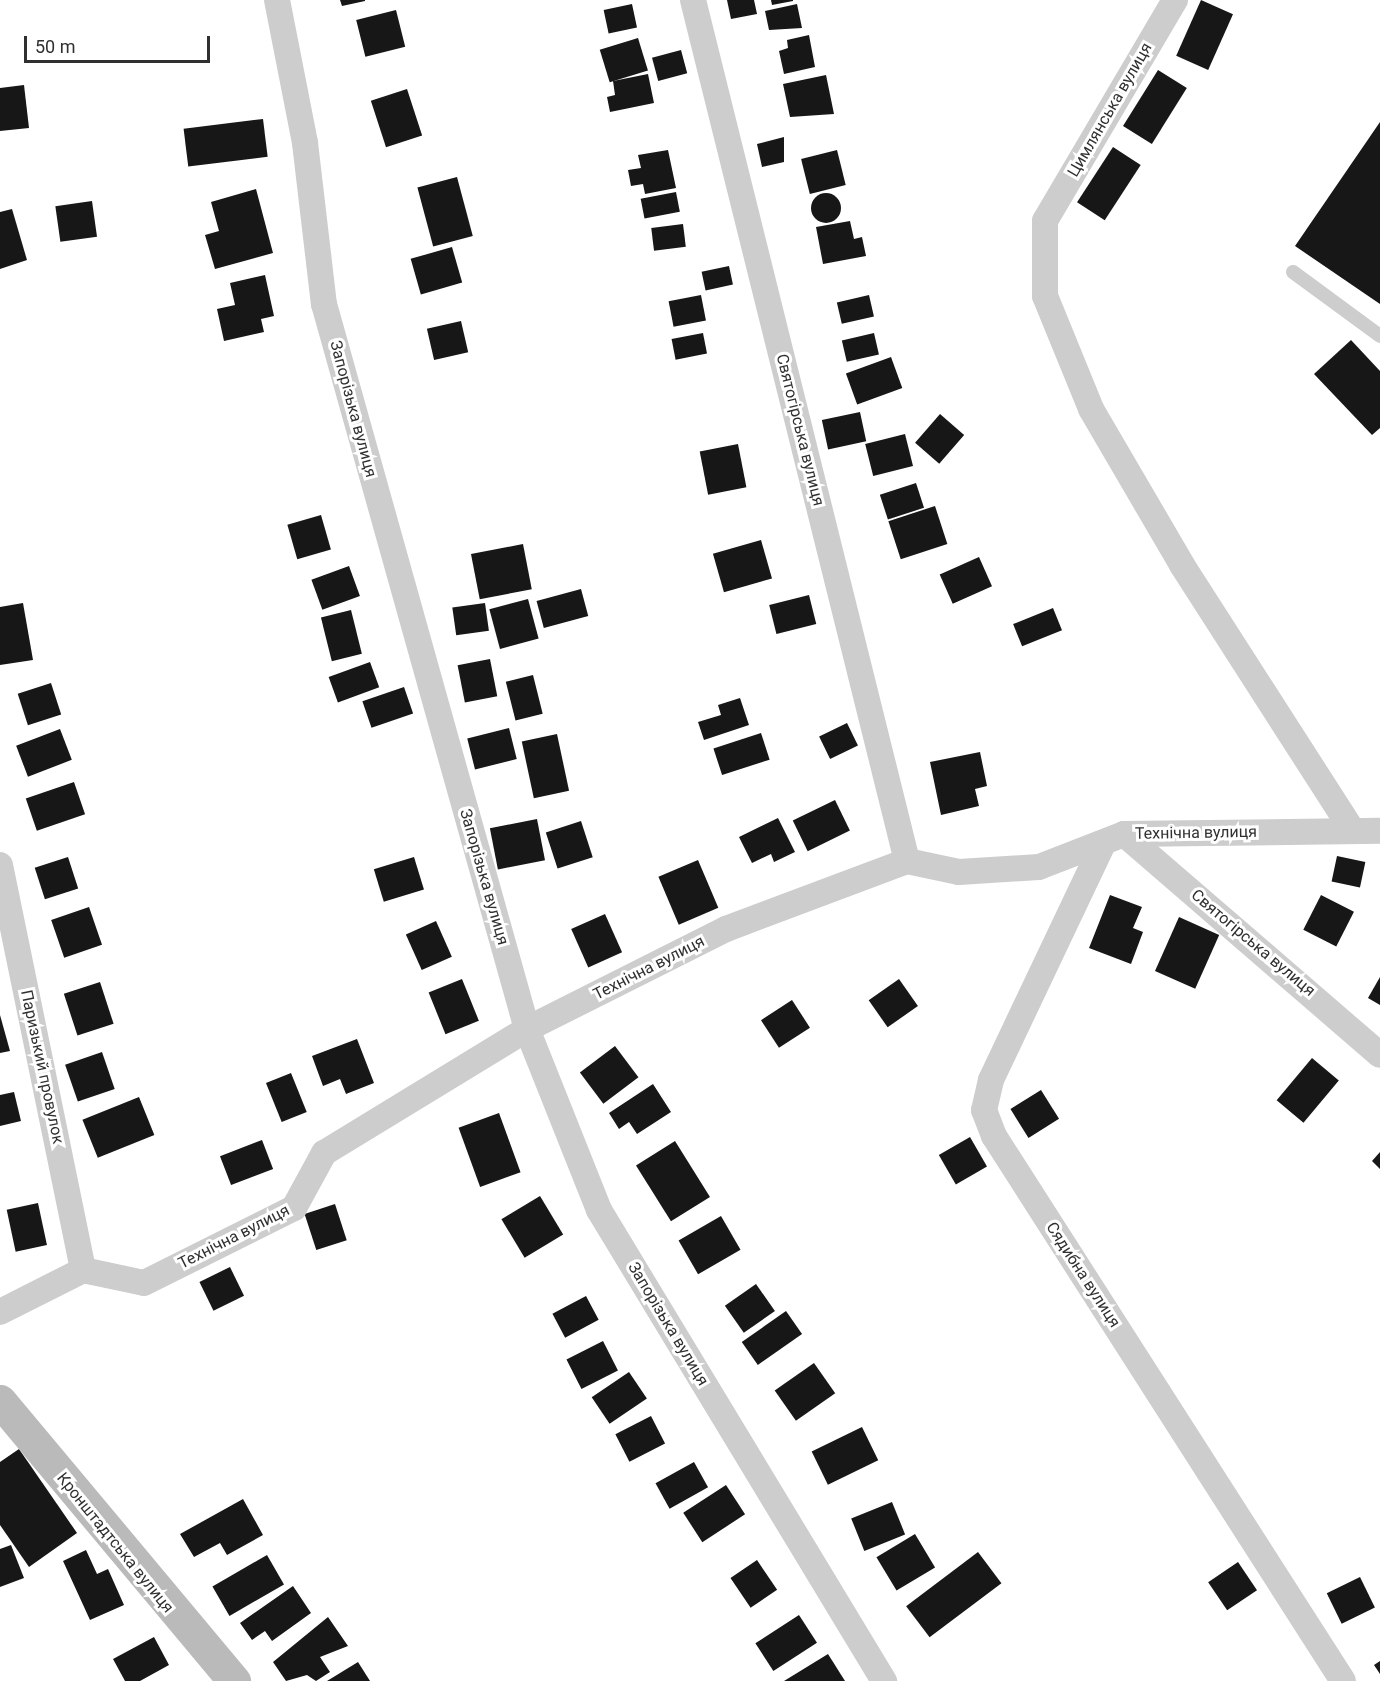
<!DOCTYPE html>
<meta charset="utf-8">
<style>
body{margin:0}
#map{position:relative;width:1380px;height:1681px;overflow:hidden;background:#fff;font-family:Roboto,sans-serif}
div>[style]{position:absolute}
.building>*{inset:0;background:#171717;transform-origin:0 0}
.round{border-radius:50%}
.lane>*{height:14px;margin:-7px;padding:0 7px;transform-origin:7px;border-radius:7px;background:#cdcdcd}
.street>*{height:26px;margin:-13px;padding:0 13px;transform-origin:13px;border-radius:13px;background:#cdcdcd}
.secondary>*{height:33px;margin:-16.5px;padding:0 16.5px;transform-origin:16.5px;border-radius:16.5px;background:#bababa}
span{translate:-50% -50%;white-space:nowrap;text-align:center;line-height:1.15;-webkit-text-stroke:6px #fff;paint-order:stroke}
.street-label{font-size:16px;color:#303030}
.scale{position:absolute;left:24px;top:36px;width:186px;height:27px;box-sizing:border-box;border:3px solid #303030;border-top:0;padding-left:8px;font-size:18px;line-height:21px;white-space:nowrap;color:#303030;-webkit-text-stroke:4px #fff;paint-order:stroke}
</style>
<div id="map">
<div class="building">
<i style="clip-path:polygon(340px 0,365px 0,365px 1px,342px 6px)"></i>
<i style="clip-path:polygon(727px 0,754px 0,757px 14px,731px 19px)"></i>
<i style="clip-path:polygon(771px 0,793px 0,793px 1px,772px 5px)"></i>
<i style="left:1201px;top:0;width:35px;height:61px;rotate:24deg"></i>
<i style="left:632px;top:4px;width:24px;height:29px;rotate:78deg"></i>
<i style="clip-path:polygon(797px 4px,802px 28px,769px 30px,765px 11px)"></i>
<i style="left:396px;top:10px;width:38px;height:41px;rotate:76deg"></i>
<i style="clip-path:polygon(809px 35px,815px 67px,784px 74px,779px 51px,788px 48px,787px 40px)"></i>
<i style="left:638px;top:38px;width:34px;height:40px;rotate:73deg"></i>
<i style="left:681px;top:50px;width:24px;height:30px;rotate:75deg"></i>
<i style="left:1158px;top:70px;width:34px;height:66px;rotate:32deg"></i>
<i style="clip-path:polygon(648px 74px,654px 103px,610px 112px,607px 97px,615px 95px,613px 81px)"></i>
<i style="clip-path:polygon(826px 75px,834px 114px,790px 117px,783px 84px)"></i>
<i style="clip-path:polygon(24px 85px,29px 128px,0 131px,0 88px)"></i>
<i style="left:407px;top:89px;width:49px;height:38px;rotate:72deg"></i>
<i style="left:263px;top:119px;width:38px;height:80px;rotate:83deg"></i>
<i style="clip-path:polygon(1380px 122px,1380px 304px,1295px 246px)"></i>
<i style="clip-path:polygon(784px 137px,784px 162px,762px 167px,757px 144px)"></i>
<i style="left:1113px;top:147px;width:33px;height:66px;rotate:33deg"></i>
<i style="clip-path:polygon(668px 150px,676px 188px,645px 194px,643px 184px,631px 186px,628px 170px,641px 168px,638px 155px)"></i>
<i style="left:837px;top:150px;width:36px;height:37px;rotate:76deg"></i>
<i style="left:457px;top:177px;width:61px;height:41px;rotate:75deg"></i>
<i style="clip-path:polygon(256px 189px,273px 253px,215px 269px,205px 235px,219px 231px,211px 202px)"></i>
<i style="left:676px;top:192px;width:20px;height:36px;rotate:79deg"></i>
<i class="round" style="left:811px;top:193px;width:30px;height:30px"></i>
<i style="left:92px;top:201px;width:36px;height:37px;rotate:82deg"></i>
<i style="clip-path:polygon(12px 209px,27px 260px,0 269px,0 212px)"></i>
<i style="clip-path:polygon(850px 221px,854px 239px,862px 237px,866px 256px,823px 264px,816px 227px)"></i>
<i style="left:683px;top:224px;width:23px;height:32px;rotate:83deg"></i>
<i style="left:452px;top:247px;width:37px;height:43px;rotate:74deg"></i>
<i style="left:729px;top:266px;width:19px;height:28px;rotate:78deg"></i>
<i style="clip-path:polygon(265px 275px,274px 316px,261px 319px,264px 332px,224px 341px,217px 309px,235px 305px,230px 283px)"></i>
<i style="left:701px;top:295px;width:26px;height:33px;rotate:79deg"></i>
<i style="left:869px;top:295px;width:22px;height:33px;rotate:77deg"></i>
<i style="left:461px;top:321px;width:32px;height:35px;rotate:77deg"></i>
<i style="left:703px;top:333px;width:21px;height:32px;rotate:79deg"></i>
<i style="left:874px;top:333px;width:22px;height:33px;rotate:77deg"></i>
<i style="clip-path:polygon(1351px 340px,1380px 371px,1380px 428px,1372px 435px,1314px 374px)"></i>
<i style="left:891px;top:357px;width:33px;height:48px;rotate:70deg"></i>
<i style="left:860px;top:412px;width:30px;height:39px;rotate:78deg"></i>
<i style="left:940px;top:414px;width:32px;height:38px;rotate:41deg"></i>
<i style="left:905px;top:434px;width:33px;height:41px;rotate:76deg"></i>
<i style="left:738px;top:444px;width:44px;height:39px;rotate:79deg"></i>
<i style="left:916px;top:483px;width:26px;height:38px;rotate:72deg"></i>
<i style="left:935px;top:506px;width:40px;height:49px;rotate:72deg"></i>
<i style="left:321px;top:515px;width:36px;height:35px;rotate:74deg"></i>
<i style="left:761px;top:540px;width:40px;height:50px;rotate:74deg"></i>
<i style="left:523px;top:544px;width:46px;height:53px;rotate:79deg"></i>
<i style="left:979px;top:557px;width:32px;height:43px;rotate:66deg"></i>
<i style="left:349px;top:566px;width:32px;height:40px;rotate:70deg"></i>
<i style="left:581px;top:589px;width:28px;height:46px;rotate:75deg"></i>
<i style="left:809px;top:595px;width:30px;height:41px;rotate:76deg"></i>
<i style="left:528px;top:599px;width:41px;height:40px;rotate:75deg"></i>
<i style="clip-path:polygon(23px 603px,33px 660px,0 665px,0 607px)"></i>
<i style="left:485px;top:603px;width:28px;height:33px;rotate:82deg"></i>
<i style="left:1053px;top:608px;width:24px;height:43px;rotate:68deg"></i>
<i style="left:351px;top:610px;width:45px;height:31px;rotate:76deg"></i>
<i style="left:490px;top:659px;width:38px;height:33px;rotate:79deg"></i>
<i style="left:370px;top:662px;width:27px;height:44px;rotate:70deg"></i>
<i style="left:533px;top:675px;width:40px;height:28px;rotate:76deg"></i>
<i style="left:51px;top:683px;width:33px;height:35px;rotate:72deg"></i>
<i style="left:404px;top:687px;width:28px;height:44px;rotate:71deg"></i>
<i style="clip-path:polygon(740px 698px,749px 725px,704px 740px,698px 722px,721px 715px,718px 705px)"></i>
<i style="left:847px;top:723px;width:25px;height:31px;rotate:64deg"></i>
<i style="left:509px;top:728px;width:32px;height:43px;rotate:76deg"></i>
<i style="left:60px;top:729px;width:33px;height:47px;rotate:69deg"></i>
<i style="left:761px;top:733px;width:28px;height:50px;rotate:72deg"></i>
<i style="left:557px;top:734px;width:58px;height:36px;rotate:78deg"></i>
<i style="clip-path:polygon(980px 752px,987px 786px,975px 789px,979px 806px,941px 815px,930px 762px)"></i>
<i style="left:74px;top:782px;width:34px;height:51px;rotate:71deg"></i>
<i style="left:835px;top:800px;width:34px;height:47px;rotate:64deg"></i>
<i style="clip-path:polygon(778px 818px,795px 852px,774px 862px,771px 854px,752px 863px,739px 837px)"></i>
<i style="left:537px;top:819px;width:42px;height:48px;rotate:79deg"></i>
<i style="left:581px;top:821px;width:38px;height:37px;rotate:72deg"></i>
<i style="left:1337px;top:856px;width:29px;height:26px;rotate:12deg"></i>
<i style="left:68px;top:857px;width:33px;height:35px;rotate:72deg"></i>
<i style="left:414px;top:857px;width:34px;height:42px;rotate:73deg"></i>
<i style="left:698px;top:860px;width:52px;height:43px;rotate:67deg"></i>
<i style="clip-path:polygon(1110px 895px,1142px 907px,1133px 928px,1143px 932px,1131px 964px,1089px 948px)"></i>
<i style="left:1321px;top:895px;width:37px;height:39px;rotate:27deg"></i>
<i style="left:89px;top:907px;width:40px;height:40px;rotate:71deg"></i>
<i style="left:605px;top:914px;width:42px;height:37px;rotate:66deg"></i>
<i style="left:1179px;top:917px;width:44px;height:59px;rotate:24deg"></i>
<i style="left:436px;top:921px;width:39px;height:33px;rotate:66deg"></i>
<i style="clip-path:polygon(1380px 977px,1380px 1005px,1368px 998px)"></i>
<i style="left:462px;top:979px;width:45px;height:36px;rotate:68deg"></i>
<i style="left:899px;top:979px;width:33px;height:37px;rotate:55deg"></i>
<i style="left:100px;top:982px;width:44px;height:38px;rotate:72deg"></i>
<i style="left:792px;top:1000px;width:33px;height:37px;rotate:57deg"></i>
<i style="clip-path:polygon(0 1015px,10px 1051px,0 1053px)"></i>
<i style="clip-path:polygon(357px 1039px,374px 1083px,346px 1094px,340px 1079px,323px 1086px,312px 1056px)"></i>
<i style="left:615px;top:1046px;width:39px;height:44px;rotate:53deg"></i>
<i style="left:102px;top:1052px;width:39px;height:39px;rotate:71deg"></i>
<i style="left:1312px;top:1058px;width:35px;height:55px;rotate:40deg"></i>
<i style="left:291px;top:1073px;width:42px;height:27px;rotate:68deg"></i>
<i style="clip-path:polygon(653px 1084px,671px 1112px,637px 1134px,629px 1122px,619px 1129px,609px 1113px)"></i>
<i style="left:1041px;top:1090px;width:34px;height:36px;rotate:58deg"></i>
<i style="clip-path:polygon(14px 1092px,21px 1121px,0 1126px,0 1095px)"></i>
<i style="left:139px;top:1097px;width:41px;height:61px;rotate:68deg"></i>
<i style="left:499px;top:1113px;width:63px;height:43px;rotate:70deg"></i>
<i style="left:970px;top:1137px;width:34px;height:36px;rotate:60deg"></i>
<i style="left:262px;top:1140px;width:31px;height:45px;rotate:69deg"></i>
<i style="left:675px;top:1141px;width:66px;height:46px;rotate:58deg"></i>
<i style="clip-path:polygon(1380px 1152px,1380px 1169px,1372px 1161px)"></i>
<i style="left:540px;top:1196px;width:45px;height:45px;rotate:59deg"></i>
<i style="left:38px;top:1203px;width:43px;height:32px;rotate:78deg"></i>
<i style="left:335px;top:1204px;width:38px;height:32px;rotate:72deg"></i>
<i style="left:721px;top:1216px;width:39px;height:49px;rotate:60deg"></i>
<i style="left:230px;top:1267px;width:32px;height:34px;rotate:64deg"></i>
<i style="left:756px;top:1284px;width:33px;height:38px;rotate:55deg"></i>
<i style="left:586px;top:1296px;width:27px;height:38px;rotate:62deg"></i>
<i style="left:786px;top:1311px;width:28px;height:54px;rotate:55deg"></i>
<i style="left:603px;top:1341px;width:33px;height:41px;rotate:63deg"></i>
<i style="left:814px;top:1363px;width:37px;height:48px;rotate:55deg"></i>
<i style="left:629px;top:1372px;width:32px;height:45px;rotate:56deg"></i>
<i style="left:651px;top:1416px;width:31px;height:40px;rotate:63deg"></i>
<i style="left:862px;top:1427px;width:37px;height:56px;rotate:64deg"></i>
<i style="clip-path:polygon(19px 1449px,77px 1533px,29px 1567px,0 1525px,0 1462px)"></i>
<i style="left:694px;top:1462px;width:29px;height:44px;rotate:61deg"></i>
<i style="left:726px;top:1485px;width:35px;height:51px;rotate:57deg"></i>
<i style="clip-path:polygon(243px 1499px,263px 1535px,227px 1555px,220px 1543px,194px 1557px,180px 1534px)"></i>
<i style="left:892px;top:1502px;width:35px;height:44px;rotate:68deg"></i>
<i style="left:915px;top:1534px;width:39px;height:45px;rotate:59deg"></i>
<i style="clip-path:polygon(11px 1545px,24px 1578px,0 1587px,0 1549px)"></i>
<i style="clip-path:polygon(86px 1550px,97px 1574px,108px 1569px,124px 1605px,90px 1620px,63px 1561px)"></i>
<i style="left:978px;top:1552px;width:39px;height:90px;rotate:53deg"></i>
<i style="left:267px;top:1555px;width:34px;height:63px;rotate:60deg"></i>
<i style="left:757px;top:1560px;width:36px;height:32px;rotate:56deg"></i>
<i style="left:1238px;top:1562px;width:34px;height:36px;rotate:56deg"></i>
<i style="left:1360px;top:1577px;width:34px;height:37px;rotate:64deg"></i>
<i style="clip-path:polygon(293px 1586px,311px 1613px,272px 1641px,265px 1631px,252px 1640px,240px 1623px)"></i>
<i style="left:799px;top:1615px;width:33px;height:52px;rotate:57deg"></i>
<i style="clip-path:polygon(328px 1617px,348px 1646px,320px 1657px,330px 1672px,316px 1681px,307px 1675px,286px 1681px,273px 1662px)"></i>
<i style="clip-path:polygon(154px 1637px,169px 1665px,140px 1681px,125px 1681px,113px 1659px)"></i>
<i style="clip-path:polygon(828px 1654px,845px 1681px,784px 1681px)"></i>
<i style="clip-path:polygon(1380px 1661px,1380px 1674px,1374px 1665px)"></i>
<i style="clip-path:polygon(358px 1662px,370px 1681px,327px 1681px)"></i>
</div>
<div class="lane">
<i style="left:1293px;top:272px;width:108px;rotate:36.3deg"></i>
</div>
<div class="street">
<i style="left:277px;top:0;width:146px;rotate:78.9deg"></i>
<i style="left:305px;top:143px;width:162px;rotate:83.3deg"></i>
<i style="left:324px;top:304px;width:753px;rotate:74.36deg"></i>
<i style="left:527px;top:1029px;width:195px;rotate:68.3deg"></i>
<i style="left:599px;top:1210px;width:551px;rotate:58.82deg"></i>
<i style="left:693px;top:0;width:887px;rotate:76.04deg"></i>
<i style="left:1175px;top:0;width:256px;rotate:120.5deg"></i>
<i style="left:1045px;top:221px;width:75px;rotate:90deg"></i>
<i style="left:1045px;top:296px;width:122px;rotate:67.8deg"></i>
<i style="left:1091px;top:409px;width:181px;rotate:59.7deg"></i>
<i style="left:1182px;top:565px;width:315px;rotate:57.3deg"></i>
<i style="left:1124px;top:834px;width:338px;rotate:40.8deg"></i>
<i style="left:1102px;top:846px;width:259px;rotate:115.4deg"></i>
<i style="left:991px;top:1080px;width:31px;rotate:103deg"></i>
<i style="left:984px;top:1110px;width:28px;rotate:69deg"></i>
<i style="left:994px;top:1136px;width:647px;rotate:57.37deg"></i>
<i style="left:0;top:865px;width:413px;rotate:78.4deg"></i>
<i style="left:0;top:1312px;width:93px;rotate:-26.8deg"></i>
<i style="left:83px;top:1270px;width:62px;rotate:12deg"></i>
<i style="left:144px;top:1283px;width:168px;rotate:-26.6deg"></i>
<i style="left:294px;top:1208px;width:63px;rotate:-61.4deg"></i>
<i style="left:324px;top:1153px;width:238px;rotate:-31.4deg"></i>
<i style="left:527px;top:1029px;width:223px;rotate:-26.7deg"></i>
<i style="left:726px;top:929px;width:193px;rotate:-20.6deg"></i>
<i style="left:907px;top:861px;width:53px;rotate:11.9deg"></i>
<i style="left:959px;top:872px;width:80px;rotate:-3.6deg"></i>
<i style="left:1039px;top:867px;width:91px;rotate:-21.2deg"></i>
<i style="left:1124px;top:834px;width:256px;rotate:-0.7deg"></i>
</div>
<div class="secondary">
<i style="left:0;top:1401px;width:365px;rotate:50.1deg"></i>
</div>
<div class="street-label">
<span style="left:1110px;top:110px;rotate:-60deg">Цимлянська вулиця</span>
<span style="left:353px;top:409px;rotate:75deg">Запорізька вулиця</span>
<span style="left:800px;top:430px;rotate:76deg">Святогірська вулиця</span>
<span style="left:1196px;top:833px;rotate:-1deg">Технічна вулиця</span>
<span style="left:484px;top:877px;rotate:74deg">Запорізька вулиця</span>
<span style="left:1253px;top:943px;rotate:40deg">Святогірська вулиця</span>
<span style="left:649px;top:968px;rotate:-27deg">Технічна вулиця</span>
<span style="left:42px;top:1067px;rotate:78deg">Паризький провулок</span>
<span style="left:234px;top:1237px;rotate:-27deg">Технічна вулиця</span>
<span style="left:1083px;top:1275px;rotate:57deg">Сядибна вулиця</span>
<span style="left:668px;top:1324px;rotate:59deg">Запорізька вулиця</span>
<span style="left:115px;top:1543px;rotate:51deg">Кронштадтська вулиця</span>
</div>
<div class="scale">50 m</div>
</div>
